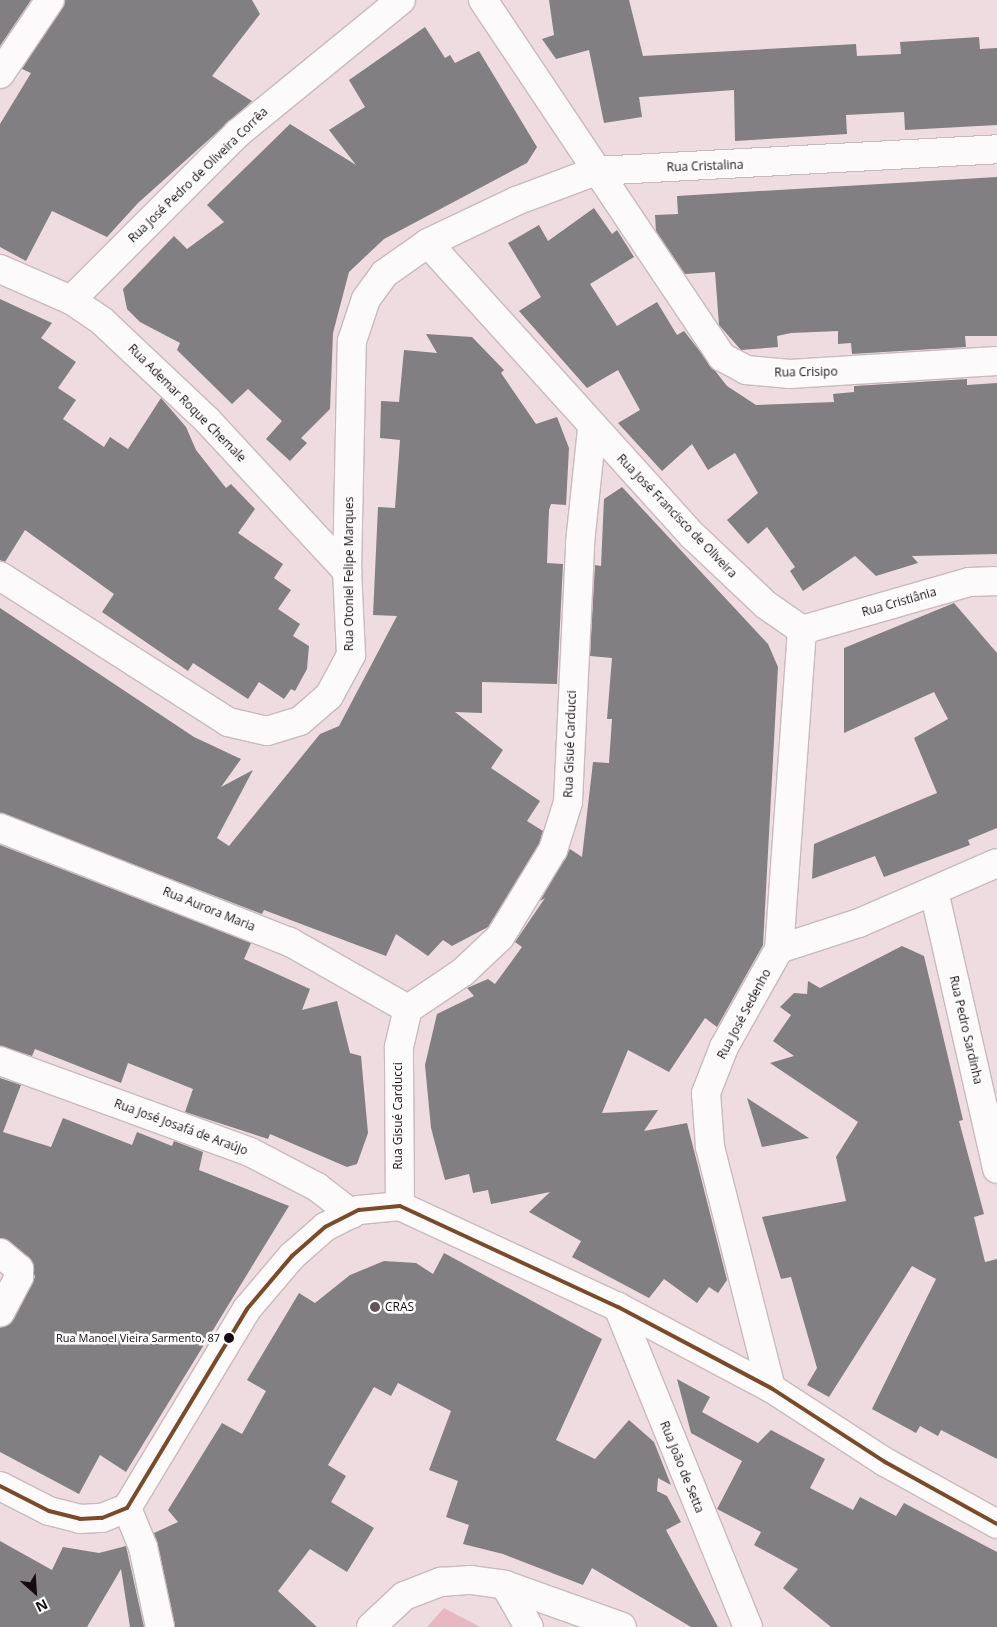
<!DOCTYPE html>
<meta charset="utf-8">
<style>
body{margin:0}
#map{position:relative;width:997px;height:1627px;overflow:hidden;background:#eedce0;font-family:"Open Sans",sans-serif}
div>[style]{position:absolute}
.green>*{inset:0;background:#e9b7c2}
.building>*{inset:0;background:#817f81}
.roads{filter:drop-shadow(1px 0 #c8babd) drop-shadow(-1px 0 #c8babd) drop-shadow(0 1px #c8babd) drop-shadow(0 -1px #c8babd)}
.minor>*{height:28px;margin:-14px;padding:0 14px;transform-origin:14px;border-radius:14px;background:#fcfafa}
.bus-1>*{height:4px;margin:-2px;padding:0 2px;transform-origin:2px;border-radius:2px;background:#7a4b2a}
.dots>*{width:14px;height:14px;translate:-50% -50%;box-sizing:border-box;border:2px solid #fff;border-radius:50%}
span{translate:-50% -50%;white-space:nowrap;text-align:center;line-height:1.15;-webkit-text-stroke:5px #fff;paint-order:stroke}
.bus-label{font-size:11px;color:#160b0e}
.right{translate:-100% -50%;text-align:right}
.street-label{font-size:12px;color:#160b0e}
.poi-label{font-size:12px;color:#160b0e}
.left{translate:0 -50%;text-align:left}
.north{position:absolute;left:10px;top:1567px;width:50px;height:50px;-webkit-text-stroke:4px #fff;paint-order:stroke;rotate:154deg;font-size:14px;font-weight:700;line-height:20px;text-align:center;color:#160b0e}
.north::after{content:'';display:block;margin:auto;width:18px;height:22px;background:#160b0e;clip-path:polygon(50% 0,100% 100%,50% 72%,0 100%)}
</style>
<div id="map">
<div class="green">
<i style="clip-path:polygon(444px 1608px,480px 1627px,427px 1627px)"></i>
</div>
<div class="building">
<i style="clip-path:polygon(0 0,31px 0,0 46px)"></i>
<i style="clip-path:polygon(65px 0,252px 0,260px 14px,212px 76px,252px 101px,138px 203px,107px 237px,52px 211px,26px 261px,0 247px,0 124px,31px 73px,22px 69px)"></i>
<i style="clip-path:polygon(549px 0,629px 0,643px 56px,856px 44px,857px 56px,901px 54px,900px 42px,979px 37px,980px 49px,997px 48px,997px 125px,905px 130px,904px 112px,846px 115px,847px 134px,735px 141px,734px 90px,639px 97px,642px 117px,604px 123px,589px 50px,556px 59px,542px 39px,554px 35px)"></i>
<i style="clip-path:polygon(425px 27px,445px 58px,450px 55px,455px 63px,479px 51px,537px 147px,527px 163px,384px 239px,349px 272px,333px 333px,330px 409px,301px 438px,307px 443px,290px 461px,266px 439px,282px 421px,248px 389px,232px 404px,177px 350px,180px 343px,140px 322px,127px 309px,123px 289px,174px 236px,187px 249px,224px 222px,207px 205px,290px 124px,356px 165px,329px 130px,365px 107px,349px 80px)"></i>
<i style="clip-path:polygon(997px 177px,997px 336px,965px 336px,966px 347px,852px 354px,851px 343px,838px 344px,838px 331px,791px 333px,777px 336px,778px 347px,741px 350px,719px 325px,715px 272px,685px 274px,656px 231px,655px 215px,678px 214px,677px 196px)"></i>
<i style="clip-path:polygon(594px 208px,612px 234px,617px 230px,634px 257px,590px 284px,617px 326px,657px 302px,677px 335px,684px 331px,727px 386px,756px 405px,834px 402px,833px 394px,854px 392px,854px 386px,967px 379px,967px 385px,997px 383px,997px 554px,912px 556px,918px 563px,876px 576px,855px 556px,803px 591px,790px 571px,795px 567px,767px 527px,748px 544px,727px 520px,758px 493px,735px 453px,708px 470px,692px 444px,662px 471px,618px 423px,640px 410px,618px 370px,587px 388px,519px 311px,541px 297px,508px 243px,539px 225px,548px 241px)"></i>
<i style="clip-path:polygon(0 299px,52px 323px,41px 338px,76px 362px,58px 388px,76px 400px,63px 419px,104px 447px,110px 437px,128px 449px,161px 398px,186px 427px,196px 450px,226px 488px,231px 484px,255px 509px,238px 533px,283px 564px,274px 578px,291px 590px,278px 609px,300px 624px,293px 636px,309px 646px,307px 669px,295px 691px,291px 689px,284px 699px,259px 682px,248px 699px,193px 663px,188px 671px,102px 612px,114px 594px,25px 530px,5px 562px,0 560px)"></i>
<i style="clip-path:polygon(426px 334px,472px 337px,504px 370px,501px 373px,536px 424px,557px 417px,569px 448px,566px 505px,551px 504px,549px 510px,547px 563px,563px 564px,557px 684px,482px 682px,482px 713px,455px 712px,503px 750px,491px 768px,540px 801px,527px 821px,543px 831px,539px 844px,488px 927px,452px 946px,443px 940px,428px 956px,396px 934px,386px 956px,264px 910px,262px 914px,0 813px,0 608px,194px 737px,241px 759px,221px 787px,253px 770px,217px 838px,229px 846px,320px 734px,339px 726px,397px 616px,373px 615px,378px 507px,395px 508px,400px 440px,380px 438px,381px 401px,399px 402px,404px 350px,437px 353px)"></i>
<i style="clip-path:polygon(622px 487px,768px 644px,778px 667px,763px 945px,717px 1027px,705px 1018px,669px 1072px,628px 1050px,602px 1113px,658px 1110px,644px 1131px,687px 1123px,727px 1280px,718px 1293px,709px 1287px,697px 1303px,664px 1279px,649px 1298px,572px 1257px,581px 1241px,529px 1212px,550px 1192px,491px 1204px,488px 1190px,473px 1193px,469px 1174px,445px 1180px,431px 1128px,425px 1065px,437px 1014px,474px 996px,467px 988px,488px 979px,495px 984px,522px 947px,515px 942px,545px 898px,540px 901px,570px 849px,582px 857px,593px 762px,609px 763px,612px 719px,607px 719px,612px 658px,590px 656px,595px 565px,601px 566px,604px 499px)"></i>
<i style="clip-path:polygon(954px 603px,997px 653px,997px 828px,968px 840px,970px 845px,884px 877px,875px 856px,812px 879px,814px 844px,937px 793px,914px 738px,948px 719px,934px 692px,844px 733px,844px 648px)"></i>
<i style="clip-path:polygon(0 845px,251px 943px,244px 959px,310px 989px,302px 1010px,337px 1001px,350px 1053px,361px 1056px,368px 1133px,357px 1164px,347px 1167px,270px 1134px,268px 1139px,185px 1112px,193px 1089px,128px 1063px,121px 1083px,35px 1049px,32px 1056px,0 1046px)"></i>
<i style="clip-path:polygon(902px 946px,924px 956px,963px 1120px,959px 1121px,984px 1214px,974px 1217px,985px 1262px,997px 1259px,997px 1459px,941px 1430px,938px 1436px,920px 1426px,916px 1433px,872px 1409px,936px 1279px,912px 1266px,829px 1397px,807px 1385px,817px 1368px,791px 1277px,781px 1279px,762px 1217px,846px 1201px,836px 1157px,858px 1122px,770px 1063px,794px 1056px,773px 1041px,791px 1015px,780px 1007px,794px 993px,807px 994px,808px 981px,820px 988px)"></i>
<i style="clip-path:polygon(0 1078px,21px 1085px,3px 1132px,51px 1147px,63px 1118px,132px 1145px,137px 1132px,172px 1146px,174px 1141px,203px 1152px,199px 1170px,289px 1206px,126px 1472px,100px 1455px,79px 1494px,0 1452px,0 1328px,14px 1319px,35px 1277px,29px 1257px,0 1238px)"></i>
<i style="clip-path:polygon(747px 1098px,809px 1138px,762px 1147px)"></i>
<i style="clip-path:polygon(444px 1253px,602px 1339px,556px 1440px,595px 1459px,629px 1420px,654px 1442px,671px 1485px,658px 1478px,657px 1491px,667px 1496px,681px 1522px,666px 1530px,718px 1627px,691px 1627px,592px 1568px,583px 1585px,503px 1554px,463px 1544px,469px 1525px,446px 1517px,458px 1481px,429px 1470px,451px 1411px,398px 1383px,391px 1396px,374px 1387px,328px 1465px,346px 1476px,331px 1502px,374px 1528px,347px 1572px,310px 1549px,278px 1591px,317px 1627px,175px 1627px,154px 1533px,178px 1522px,168px 1510px,222px 1423px,242px 1434px,266px 1391px,247px 1380px,299px 1293px,315px 1303px,350px 1275px,384px 1261px,416px 1263px,433px 1274px)"></i>
<i style="clip-path:polygon(677px 1379px,710px 1397px,702px 1412px,758px 1443px,771px 1430px,825px 1459px,810px 1488px,853px 1510px,860px 1497px,896px 1516px,904px 1503px,997px 1552px,997px 1627px,831px 1627px,783px 1588px,798px 1569px,754px 1545px,761px 1532px,717px 1509px,742px 1461px,691px 1433px)"></i>
<i style="clip-path:polygon(0 1541px,52px 1570px,63px 1547px,99px 1553px,126px 1546px,144px 1627px,130px 1627px,121px 1569px,87px 1627px,0 1627px)"></i>
</div>
<div class="roads">
<div class="minor">
<i style="left:483px;top:0;width:430px;rotate:56.2deg"></i>
<i style="left:722px;top:357px;width:27px;rotate:28deg"></i>
<i style="left:746px;top:370px;width:44px;rotate:5.2deg"></i>
<i style="left:790px;top:374px;width:207px;rotate:-3.6deg"></i>
<i style="left:0;top:74px;width:89px;rotate:-56deg"></i>
<i style="left:428px;top:243px;width:394px;rotate:47.9deg"></i>
<i style="left:692px;top:535px;width:102px;rotate:43.4deg"></i>
<i style="left:766px;top:605px;width:44px;rotate:34.8deg"></i>
<i style="left:802px;top:630px;width:320px;rotate:94.1deg"></i>
<i style="left:0;top:269px;width:77px;rotate:23.6deg"></i>
<i style="left:71px;top:300px;width:37px;rotate:34deg"></i>
<i style="left:102px;top:321px;width:146px;rotate:43.3deg"></i>
<i style="left:208px;top:421px;width:205px;rotate:47.2deg"></i>
<i style="left:71px;top:300px;width:236px;rotate:-45deg"></i>
<i style="left:238px;top:133px;width:210px;rotate:-39.2deg"></i>
<i style="left:0;top:576px;width:271px;rotate:32.6deg"></i>
<i style="left:228px;top:722px;width:40px;rotate:13deg"></i>
<i style="left:267px;top:731px;width:34px;rotate:-17deg"></i>
<i style="left:300px;top:721px;width:38px;rotate:-41deg"></i>
<i style="left:329px;top:696px;width:47px;rotate:-61.8deg"></i>
<i style="left:351px;top:655px;width:84px;rotate:-92.7deg"></i>
<i style="left:347px;top:571px;width:230px;rotate:-88.8deg"></i>
<i style="left:352px;top:341px;width:44px;rotate:-71.6deg"></i>
<i style="left:366px;top:299px;width:31px;rotate:-54deg"></i>
<i style="left:384px;top:274px;width:54px;rotate:-35.2deg"></i>
<i style="left:428px;top:243px;width:98px;rotate:-25.5deg"></i>
<i style="left:516px;top:201px;width:85px;rotate:-20.6deg"></i>
<i style="left:596px;top:171px;width:402px;rotate:-3.1deg"></i>
<i style="left:802px;top:630px;width:174px;rotate:-16deg"></i>
<i style="left:969px;top:582px;width:28px;rotate:-2deg"></i>
<i style="left:0;top:828px;width:312px;rotate:21.5deg"></i>
<i style="left:290px;top:942px;width:136px;rotate:29.6deg"></i>
<i style="left:934px;top:891px;width:285px;rotate:77.2deg"></i>
<i style="left:0;top:1061px;width:266px;rotate:20deg"></i>
<i style="left:250px;top:1152px;width:76px;rotate:27.6deg"></i>
<i style="left:317px;top:1187px;width:44px;rotate:37.6deg"></i>
<i style="left:400px;top:1206px;width:159px;rotate:-90.4deg"></i>
<i style="left:399px;top:1047px;width:39px;rotate:-77deg"></i>
<i style="left:408px;top:1009px;width:66px;rotate:-33.9deg"></i>
<i style="left:463px;top:972px;width:51px;rotate:-43.4deg"></i>
<i style="left:500px;top:937px;width:102px;rotate:-58.7deg"></i>
<i style="left:553px;top:850px;width:50px;rotate:-72.6deg"></i>
<i style="left:568px;top:802px;width:259px;rotate:-87.3deg"></i>
<i style="left:580px;top:543px;width:115px;rotate:-84deg"></i>
<i style="left:0;top:1253px;width:25px;rotate:40deg"></i>
<i style="left:19px;top:1269px;width:8px;rotate:90deg"></i>
<i style="left:19px;top:1277px;width:40px;rotate:118deg"></i>
<i style="left:618px;top:1307px;width:345px;rotate:67.9deg"></i>
<i style="left:771px;top:1388px;width:249px;rotate:-104.2deg"></i>
<i style="left:710px;top:1147px;width:54px;rotate:-94.2deg"></i>
<i style="left:706px;top:1093px;width:49px;rotate:-68.6deg"></i>
<i style="left:724px;top:1047px;width:112px;rotate:-60.7deg"></i>
<i style="left:779px;top:949px;width:84px;rotate:-18deg"></i>
<i style="left:859px;top:923px;width:150px;rotate:-23.5deg"></i>
<i style="left:0;top:1486px;width:55px;rotate:27deg"></i>
<i style="left:49px;top:1511px;width:32px;rotate:14deg"></i>
<i style="left:80px;top:1519px;width:22px;rotate:-3deg"></i>
<i style="left:102px;top:1518px;width:27px;rotate:-22deg"></i>
<i style="left:127px;top:1508px;width:232px;rotate:-58.9deg"></i>
<i style="left:247px;top:1309px;width:70px;rotate:-49.7deg"></i>
<i style="left:292px;top:1256px;width:44px;rotate:-41.3deg"></i>
<i style="left:325px;top:1227px;width:38px;rotate:-27deg"></i>
<i style="left:359px;top:1210px;width:41px;rotate:-5.6deg"></i>
<i style="left:400px;top:1206px;width:240px;rotate:24.9deg"></i>
<i style="left:618px;top:1307px;width:173px;rotate:27.9deg"></i>
<i style="left:771px;top:1388px;width:136px;rotate:33deg"></i>
<i style="left:885px;top:1462px;width:128px;rotate:29deg"></i>
<i style="left:127px;top:1508px;width:42px;rotate:67.7deg"></i>
<i style="left:143px;top:1547px;width:82px;rotate:78deg"></i>
<i style="left:505px;top:1585px;width:48px;rotate:60.3deg"></i>
<i style="left:371px;top:1627px;width:45px;rotate:-43.2deg"></i>
<i style="left:404px;top:1596px;width:40px;rotate:-21deg"></i>
<i style="left:441px;top:1582px;width:30px;rotate:-4deg"></i>
<i style="left:471px;top:1580px;width:34px;rotate:8deg"></i>
<i style="left:505px;top:1585px;width:124px;rotate:19.7deg"></i>
</div>
</div>
<div class="bus-1">
<i style="left:0;top:1486px;width:55px;rotate:27deg"></i>
<i style="left:49px;top:1511px;width:32px;rotate:14deg"></i>
<i style="left:80px;top:1519px;width:22px;rotate:-3deg"></i>
<i style="left:102px;top:1518px;width:27px;rotate:-22deg"></i>
<i style="left:127px;top:1508px;width:232px;rotate:-58.9deg"></i>
<i style="left:247px;top:1309px;width:70px;rotate:-49.7deg"></i>
<i style="left:292px;top:1256px;width:44px;rotate:-41.3deg"></i>
<i style="left:325px;top:1227px;width:38px;rotate:-27deg"></i>
<i style="left:359px;top:1210px;width:41px;rotate:-5.6deg"></i>
<i style="left:400px;top:1206px;width:240px;rotate:24.9deg"></i>
<i style="left:618px;top:1307px;width:173px;rotate:27.9deg"></i>
<i style="left:771px;top:1388px;width:136px;rotate:33deg"></i>
<i style="left:885px;top:1462px;width:128px;rotate:29deg"></i>
</div>
<div class="dots">
<i style="left:375px;top:1307px;background:#625458"></i>
<i style="left:229px;top:1338px;background:#160b0e"></i>
</div>
<div class="bus-label">
<span class="right" style="left:220px;top:1338px">Rua Manoel Vieira Sarmento, 87</span>
</div>
<div class="street-label">
<span style="left:705px;top:166px;rotate:-2deg">Rua Cristalina</span>
<span style="left:198px;top:175px;rotate:-44deg">Rua José Pedro de Oliveira Corrêa</span>
<span style="left:806px;top:372px;rotate:-1deg">Rua Crisipo</span>
<span style="left:187px;top:403px;rotate:45deg">Rua Ademar Roque Chemale</span>
<span style="left:677px;top:516px;rotate:46deg">Rua José Francisco de Oliveira</span>
<span style="left:349px;top:574px;rotate:-90deg">Rua Otoniel Felipe Marques</span>
<span style="left:899px;top:602px;rotate:-16deg">Rua Cristiânia</span>
<span style="left:570px;top:744px;rotate:-88deg">Rua Gisué Carducci</span>
<span style="left:209px;top:909px;rotate:22deg">Rua Aurora Maria</span>
<span style="left:744px;top:1014px;rotate:-62deg">Rua José Sedenho</span>
<span style="left:966px;top:1030px;rotate:77deg">Rua Pedro Sardinha</span>
<span style="left:398px;top:1116px;rotate:-90deg">Rua Gisué Carducci</span>
<span style="left:181px;top:1127px;rotate:20deg">Rua José Josafá de Araújo</span>
<span style="left:682px;top:1467px;rotate:68deg">Rua João de Setta</span>
</div>
<div class="poi-label">
<span class="left" style="left:385px;top:1307px">CRAS</span>
</div>
<div class="north">N</div>
</div>
